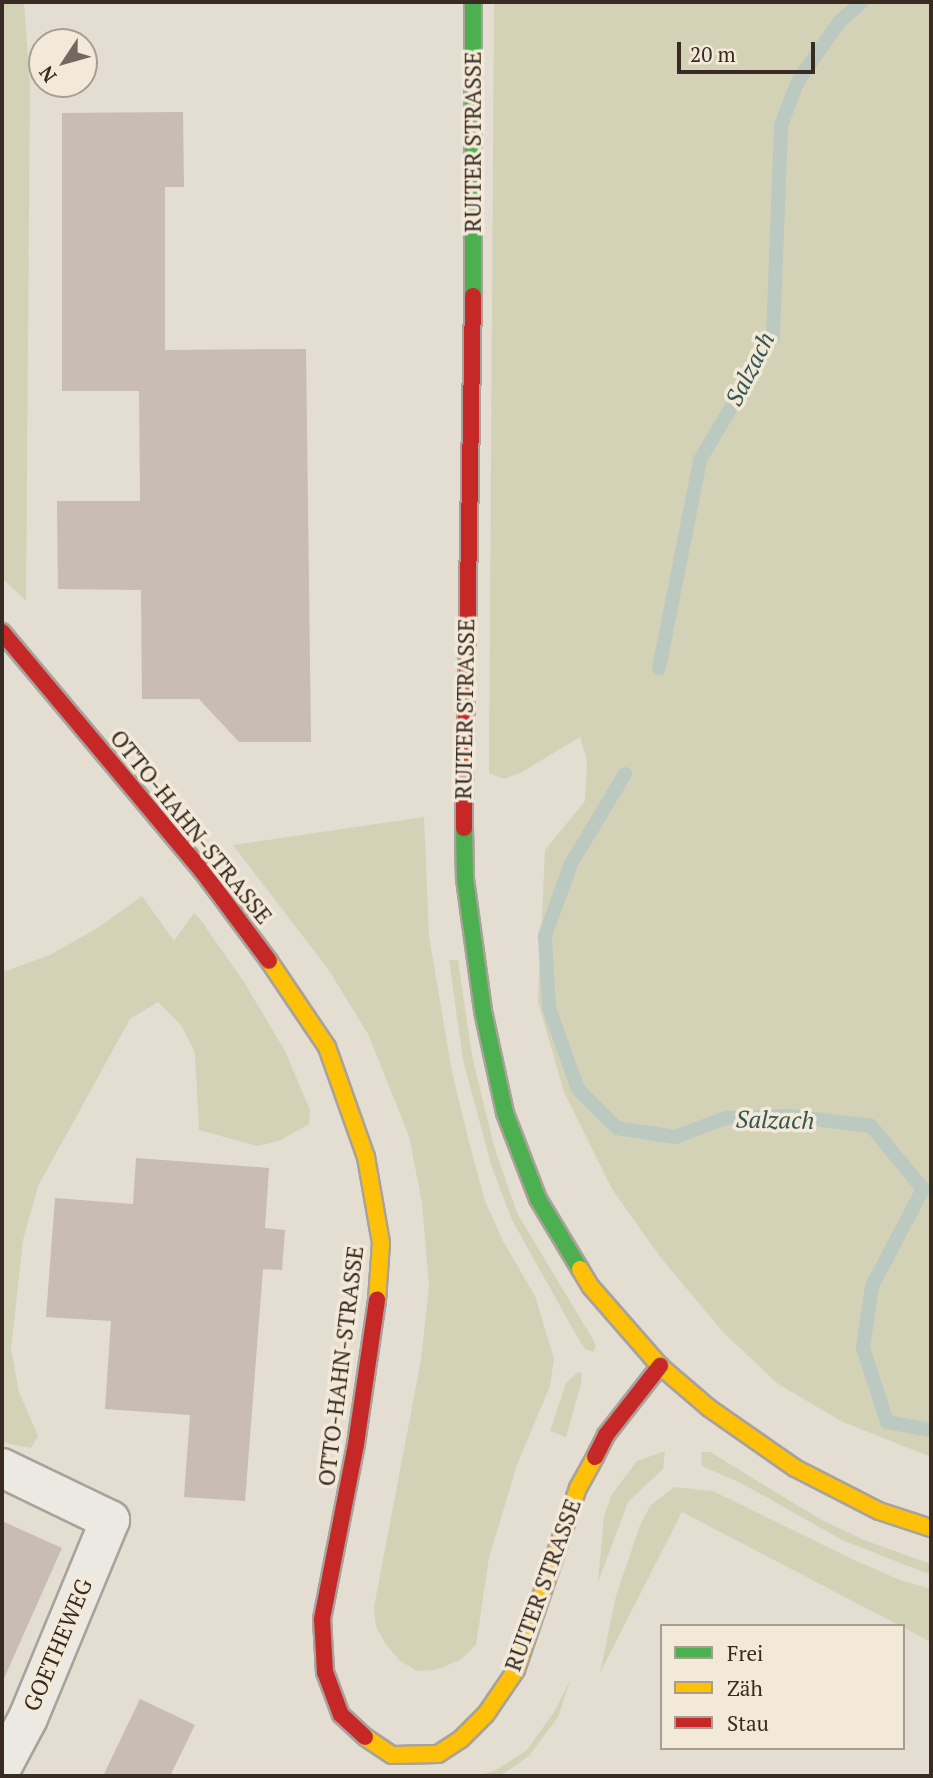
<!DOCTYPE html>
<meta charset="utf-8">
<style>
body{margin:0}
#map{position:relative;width:933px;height:1778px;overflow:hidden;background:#e3ddd2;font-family:"PT Serif",serif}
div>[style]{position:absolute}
.green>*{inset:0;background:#d4d2b6}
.stream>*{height:14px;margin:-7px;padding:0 7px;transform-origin:7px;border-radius:7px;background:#bbc9c0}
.building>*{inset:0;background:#c8bcb3}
.roads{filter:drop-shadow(2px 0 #a9a29a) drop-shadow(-2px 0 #a9a29a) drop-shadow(0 2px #a9a29a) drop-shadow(0 -2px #a9a29a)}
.street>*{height:38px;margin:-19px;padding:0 19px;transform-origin:19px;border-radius:19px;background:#ece9e2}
.fast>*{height:16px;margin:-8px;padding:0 8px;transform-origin:8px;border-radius:8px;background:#4caf50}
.slow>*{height:16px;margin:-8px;padding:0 8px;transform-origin:8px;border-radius:8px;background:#ffc107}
.jam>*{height:16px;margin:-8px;padding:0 8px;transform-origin:8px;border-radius:8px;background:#c62828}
span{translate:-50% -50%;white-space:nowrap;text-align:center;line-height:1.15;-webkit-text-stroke:7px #f3e9d9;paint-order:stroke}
.street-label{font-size:23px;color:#382b22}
.water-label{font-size:24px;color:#335751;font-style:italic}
.frame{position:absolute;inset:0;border:4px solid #382b22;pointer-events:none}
.legend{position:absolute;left:660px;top:1624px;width:245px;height:126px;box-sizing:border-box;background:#f3e9d9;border:2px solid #a89d90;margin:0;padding:9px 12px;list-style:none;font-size:21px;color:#382b22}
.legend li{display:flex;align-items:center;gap:14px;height:35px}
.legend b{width:35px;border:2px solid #a89d90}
.north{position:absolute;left:28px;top:28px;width:70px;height:70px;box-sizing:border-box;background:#f3e9d9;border:2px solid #a89d90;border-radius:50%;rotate:234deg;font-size:19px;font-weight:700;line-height:28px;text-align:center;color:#382b22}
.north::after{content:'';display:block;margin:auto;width:24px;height:32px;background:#746960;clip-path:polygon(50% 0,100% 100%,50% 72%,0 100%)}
.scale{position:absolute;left:677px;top:42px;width:138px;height:32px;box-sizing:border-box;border:4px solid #382b22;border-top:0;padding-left:9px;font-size:21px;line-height:24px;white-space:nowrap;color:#382b22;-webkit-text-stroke:5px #f3e9d9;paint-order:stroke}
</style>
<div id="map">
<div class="green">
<i style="clip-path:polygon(2px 2px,24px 2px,30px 85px,26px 601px,2px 578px)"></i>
<i style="clip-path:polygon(494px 2px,931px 2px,931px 1457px,843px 1422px,778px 1384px,724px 1333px,661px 1258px,612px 1189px,564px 1092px,538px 1002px,545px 850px,585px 801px,587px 761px,580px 737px,522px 772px,504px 779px,489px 773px)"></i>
<i style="clip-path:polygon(424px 817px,429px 936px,452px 1072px,468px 1138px,485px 1201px,503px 1241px,535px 1296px,554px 1359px,550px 1386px,517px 1465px,489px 1558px,476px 1645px,460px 1660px,436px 1670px,417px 1671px,400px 1661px,385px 1643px,376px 1627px,374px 1607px,421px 1360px,429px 1286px,422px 1203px,409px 1136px,368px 1034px,328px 969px,233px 845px)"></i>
<i style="clip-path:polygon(142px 896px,174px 941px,194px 913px,200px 919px,244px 982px,285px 1051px,310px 1110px,309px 1124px,279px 1141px,257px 1146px,199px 1130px,195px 1053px,181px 1025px,158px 1002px,130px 1019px,38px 1186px,23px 1240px,11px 1349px,19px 1392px,38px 1436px,31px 1448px,10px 1444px,2px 1441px,2px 968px,6px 971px,50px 955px,96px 929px)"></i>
<i style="clip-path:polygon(449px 960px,458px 960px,472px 1056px,494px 1146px,517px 1213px,591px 1336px,596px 1346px,593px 1352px,585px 1349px,575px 1333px,512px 1220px,492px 1168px,463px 1060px)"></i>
<i style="clip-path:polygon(578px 1372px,582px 1373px,581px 1384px,566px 1437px,550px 1431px,566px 1383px)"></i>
<i style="clip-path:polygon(665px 1451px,663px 1469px,628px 1502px,598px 1582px,604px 1516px,612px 1494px,637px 1461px)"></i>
<i style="clip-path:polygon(701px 1452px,710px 1452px,820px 1519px,864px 1540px,931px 1564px,931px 1575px,842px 1540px,741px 1483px,702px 1466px)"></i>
<i style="clip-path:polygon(674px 1487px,713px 1491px,852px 1559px,900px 1580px,931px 1589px,931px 1642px,682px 1512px,600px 1673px,616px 1596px,640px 1525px,650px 1506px)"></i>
<i style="clip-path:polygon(570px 1681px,558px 1717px,529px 1756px,500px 1776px,478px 1776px,496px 1770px,527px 1750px,554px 1712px)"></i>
</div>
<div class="stream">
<i style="left:659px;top:668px;width:212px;rotate:-78.8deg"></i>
<i style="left:700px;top:460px;width:144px;rotate:-59.5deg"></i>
<i style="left:773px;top:336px;width:211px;rotate:-87.8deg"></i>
<i style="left:781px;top:125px;width:47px;rotate:-68.9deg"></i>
<i style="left:798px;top:81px;width:72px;rotate:-55.2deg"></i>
<i style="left:839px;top:22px;width:30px;rotate:-41deg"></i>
<i style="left:625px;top:774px;width:105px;rotate:121deg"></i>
<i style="left:571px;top:864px;width:77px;rotate:109.9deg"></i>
<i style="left:545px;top:936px;width:72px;rotate:86.8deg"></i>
<i style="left:549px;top:1008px;width:86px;rotate:70.3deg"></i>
<i style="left:578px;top:1089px;width:55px;rotate:45deg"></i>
<i style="left:617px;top:1128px;width:59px;rotate:8.8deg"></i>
<i style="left:675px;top:1137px;width:54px;rotate:-20.4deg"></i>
<i style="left:726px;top:1118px;width:64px;rotate:-1.8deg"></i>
<i style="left:790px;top:1116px;width:82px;rotate:7deg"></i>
<i style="left:871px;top:1126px;width:82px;rotate:50.5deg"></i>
<i style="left:923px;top:1189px;width:110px;rotate:117.7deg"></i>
<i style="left:872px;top:1286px;width:63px;rotate:98.3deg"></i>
<i style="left:863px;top:1348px;width:78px;rotate:72deg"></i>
<i style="left:887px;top:1422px;width:45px;rotate:10.3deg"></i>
</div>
<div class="building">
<i style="clip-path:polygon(183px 112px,184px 187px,165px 187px,165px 350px,306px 349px,311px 742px,239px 742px,199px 699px,142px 699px,141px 590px,58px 589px,57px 501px,140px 501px,139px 391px,62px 391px,62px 113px)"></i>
<i style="clip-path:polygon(136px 1158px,269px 1168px,265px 1228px,285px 1230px,282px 1270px,263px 1269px,245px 1501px,184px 1497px,190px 1415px,105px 1409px,111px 1321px,46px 1317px,55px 1198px,133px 1204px)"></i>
<i style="clip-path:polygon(2px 1521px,62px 1548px,2px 1683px)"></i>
<i style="clip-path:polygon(140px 1699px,195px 1725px,170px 1776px,103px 1776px)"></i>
</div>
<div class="roads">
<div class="street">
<i style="left:2px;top:1468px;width:120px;rotate:25.7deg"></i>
<i style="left:110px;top:1520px;width:214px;rotate:112.5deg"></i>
<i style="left:28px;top:1718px;width:55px;rotate:118deg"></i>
</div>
<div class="fast">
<i style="left:473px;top:296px;width:294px;rotate:-90deg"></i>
<i style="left:464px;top:828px;width:51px;rotate:88.9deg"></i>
<i style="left:465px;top:879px;width:133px;rotate:82.2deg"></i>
<i style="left:483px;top:1011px;width:104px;rotate:77.8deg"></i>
<i style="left:505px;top:1113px;width:92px;rotate:69deg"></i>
<i style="left:538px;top:1199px;width:82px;rotate:59deg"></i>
</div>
<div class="slow">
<i style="left:269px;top:961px;width:104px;rotate:56deg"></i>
<i style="left:327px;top:1047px;width:117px;rotate:70.5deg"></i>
<i style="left:366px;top:1157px;width:87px;rotate:80.1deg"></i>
<i style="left:381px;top:1243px;width:57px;rotate:94deg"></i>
<i style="left:580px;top:1269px;width:21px;rotate:59deg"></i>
<i style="left:591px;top:1287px;width:105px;rotate:48.9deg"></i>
<i style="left:660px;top:1366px;width:65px;rotate:40.6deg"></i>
<i style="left:709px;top:1408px;width:105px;rotate:34.9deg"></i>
<i style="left:795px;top:1468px;width:94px;rotate:27.1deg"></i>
<i style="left:879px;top:1511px;width:55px;rotate:18.1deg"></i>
<i style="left:365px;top:1737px;width:32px;rotate:34deg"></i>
<i style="left:392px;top:1755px;width:46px;rotate:-1.2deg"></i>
<i style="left:438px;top:1754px;width:27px;rotate:-33deg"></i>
<i style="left:461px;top:1739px;width:35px;rotate:-45deg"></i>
<i style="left:486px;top:1714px;width:53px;rotate:-55.7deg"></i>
<i style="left:516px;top:1670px;width:192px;rotate:-71.2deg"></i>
<i style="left:578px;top:1488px;width:35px;rotate:-61deg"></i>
</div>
<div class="jam">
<i style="left:2px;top:632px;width:312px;rotate:50.1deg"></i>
<i style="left:202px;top:871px;width:112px;rotate:53.3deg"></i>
<i style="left:464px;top:828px;width:532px;rotate:-89.03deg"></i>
<i style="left:595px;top:1457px;width:25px;rotate:-63deg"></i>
<i style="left:606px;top:1435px;width:88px;rotate:-52deg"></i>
<i style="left:365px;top:1737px;width:33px;rotate:-137deg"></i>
<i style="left:341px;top:1715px;width:46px;rotate:-110.4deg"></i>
<i style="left:325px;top:1672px;width:53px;rotate:-93.2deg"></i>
<i style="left:322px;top:1619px;width:178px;rotate:-79deg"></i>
<i style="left:356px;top:1444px;width:146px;rotate:-81.7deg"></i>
</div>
</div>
<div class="street-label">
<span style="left:473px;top:142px;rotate:-90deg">RUITER STRASSE</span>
<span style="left:465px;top:709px;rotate:-89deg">RUITER STRASSE</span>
<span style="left:191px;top:827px;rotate:51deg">OTTO-HAHN-STRASSE</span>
<span style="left:341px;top:1366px;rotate:-83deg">OTTO-HAHN-STRASSE</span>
<span style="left:543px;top:1585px;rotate:-70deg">RUITER STRASSE</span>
<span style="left:58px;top:1645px;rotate:-67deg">GOETHEWEG</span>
</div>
<div class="water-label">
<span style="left:750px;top:369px;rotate:-63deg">Salzach</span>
<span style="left:775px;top:1120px;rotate:1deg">Salzach</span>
</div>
<div class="frame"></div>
<ul class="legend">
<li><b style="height:9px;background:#4caf50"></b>Frei</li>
<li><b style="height:9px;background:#ffc107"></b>Zäh</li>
<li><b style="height:9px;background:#c62828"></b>Stau</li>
</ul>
<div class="north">N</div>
<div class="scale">20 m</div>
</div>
